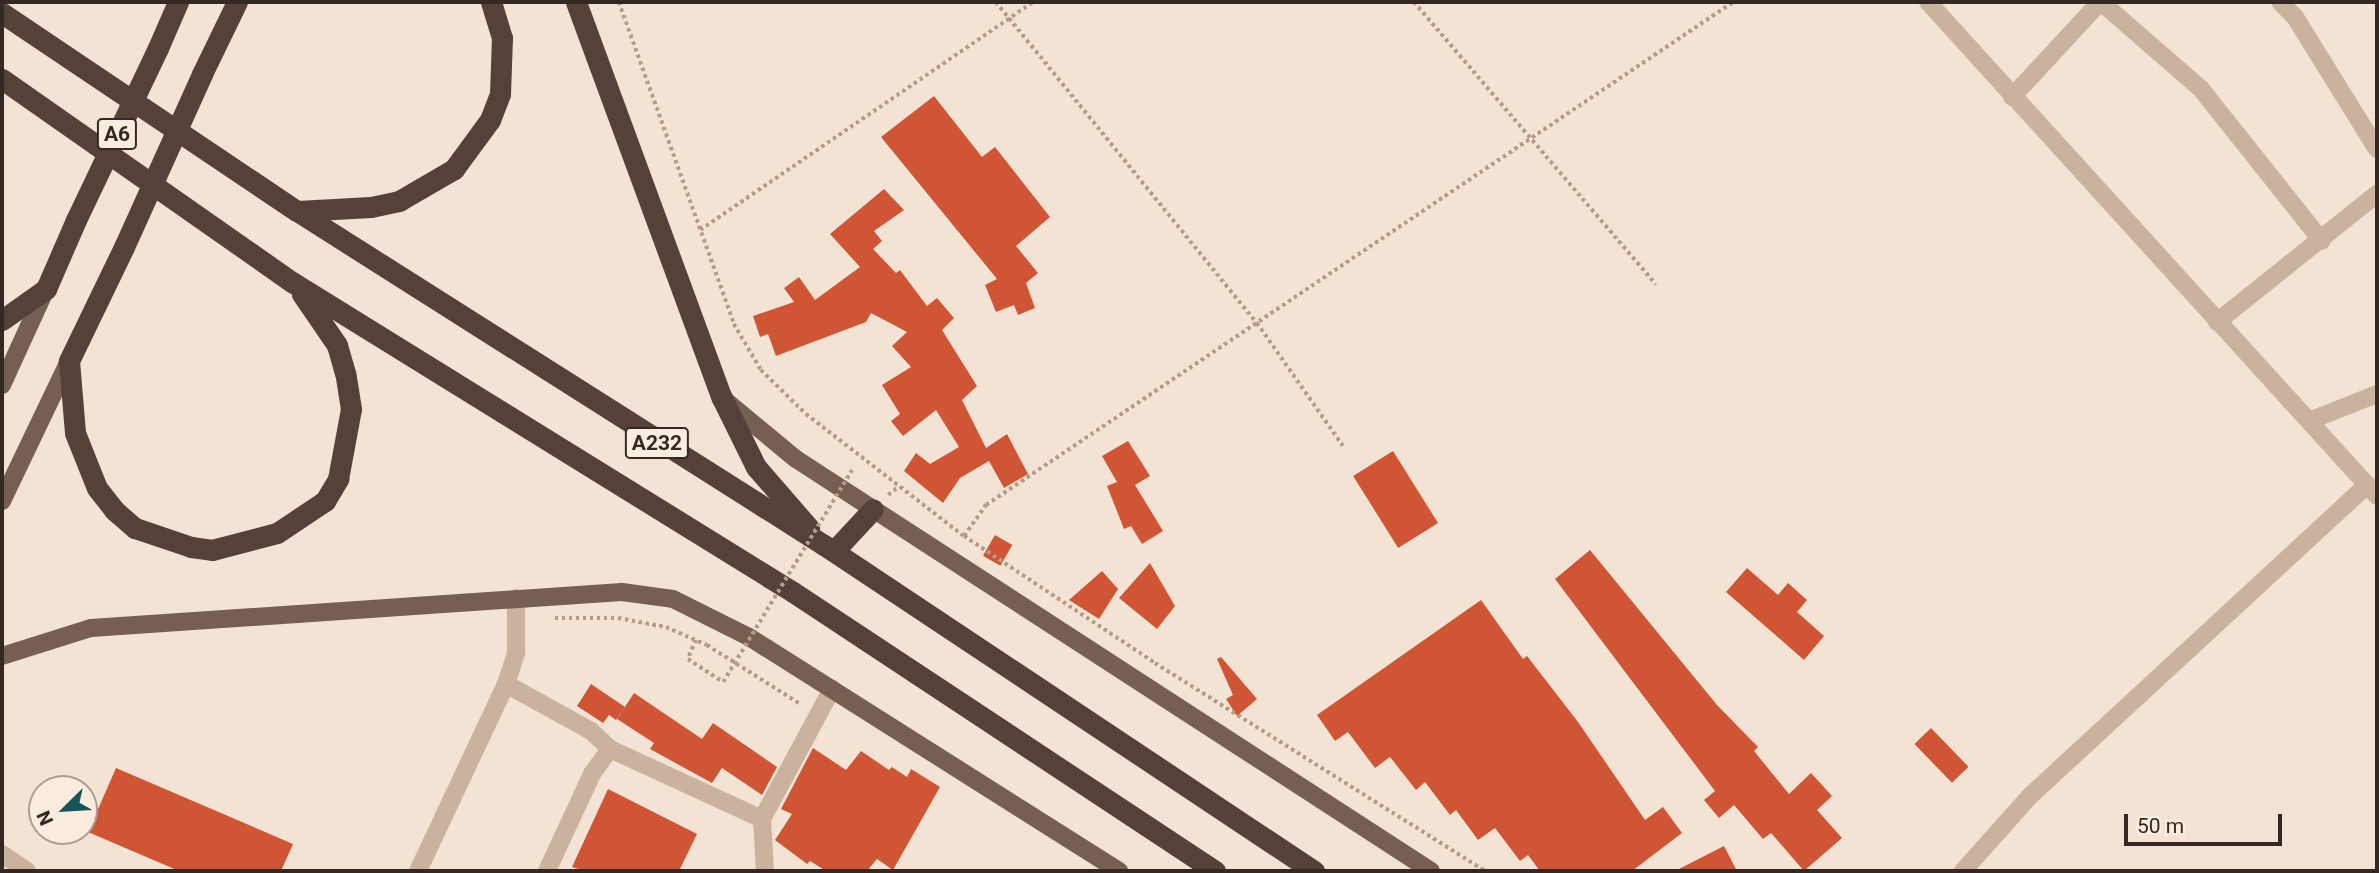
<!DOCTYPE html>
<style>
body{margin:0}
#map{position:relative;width:2379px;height:873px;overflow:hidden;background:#f2e3d4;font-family:Roboto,sans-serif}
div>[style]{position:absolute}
.building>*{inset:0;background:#d05534;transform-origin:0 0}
.path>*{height:3.5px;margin-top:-1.75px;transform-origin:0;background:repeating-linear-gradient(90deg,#b69b8a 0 3.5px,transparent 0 7px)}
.minor>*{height:18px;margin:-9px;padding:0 9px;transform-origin:9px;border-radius:9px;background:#cbb29f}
.major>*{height:18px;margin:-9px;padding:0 9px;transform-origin:9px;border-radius:9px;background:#775e53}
.highway>*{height:21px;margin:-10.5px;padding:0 10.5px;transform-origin:10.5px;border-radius:10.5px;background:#55413a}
.path-bridge>*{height:3.5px;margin-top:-1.75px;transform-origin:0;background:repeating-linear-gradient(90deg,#b69b8a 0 3.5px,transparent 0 7px)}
.highway-bridge>*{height:21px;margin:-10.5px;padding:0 10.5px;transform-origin:10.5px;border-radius:10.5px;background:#55413a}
span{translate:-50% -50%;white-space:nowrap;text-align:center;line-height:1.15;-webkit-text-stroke:6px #faede0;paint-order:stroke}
.shield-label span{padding:2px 5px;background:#faede0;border:2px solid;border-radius:5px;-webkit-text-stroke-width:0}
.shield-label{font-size:21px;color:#332823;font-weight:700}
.frame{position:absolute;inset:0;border:4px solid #332823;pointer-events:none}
.north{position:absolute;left:28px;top:775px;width:70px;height:70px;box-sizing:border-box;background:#faede0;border:2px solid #aa9e94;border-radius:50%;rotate:246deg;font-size:19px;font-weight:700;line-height:28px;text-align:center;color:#332823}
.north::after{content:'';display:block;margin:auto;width:24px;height:32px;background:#165557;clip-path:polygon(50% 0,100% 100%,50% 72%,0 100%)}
.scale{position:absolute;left:2124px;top:814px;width:158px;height:32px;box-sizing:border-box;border:4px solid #332823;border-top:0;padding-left:9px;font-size:21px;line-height:24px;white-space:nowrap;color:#332823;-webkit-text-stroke:5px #faede0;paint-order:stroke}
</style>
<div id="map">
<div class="building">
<i style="clip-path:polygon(934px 96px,982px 157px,995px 147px,1050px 217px,1016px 246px,1038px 273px,1026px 283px,1035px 308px,1018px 315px,1014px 305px,996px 312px,985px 285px,997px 279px,881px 137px)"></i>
<i style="clip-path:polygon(884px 189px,904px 210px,874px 231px,882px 241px,873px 249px,896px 273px,900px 270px,927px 306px,937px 298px,954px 318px,942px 330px,977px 386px,962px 400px,986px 448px,1007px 434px,1028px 474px,1004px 488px,989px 461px,960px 478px,943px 503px,904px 471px,916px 453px,930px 464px,959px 447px,936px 410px,903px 436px,891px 421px,900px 414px,882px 385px,911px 367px,892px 346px,907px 332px,871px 313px,866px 322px,776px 356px,768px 334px,760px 337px,753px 316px,794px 302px,784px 288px,799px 277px,815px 300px,860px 267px,830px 234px)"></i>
<i style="clip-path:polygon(1128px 441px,1150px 476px,1135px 485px,1163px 531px,1142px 544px,1131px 526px,1124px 529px,1107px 486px,1117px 482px,1102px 456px)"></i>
<i style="left:1393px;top:451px;width:85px;height:47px;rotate:58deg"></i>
<i style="left:995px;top:535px;width:20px;height:24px;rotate:30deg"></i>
<i style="clip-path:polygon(1590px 550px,1717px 705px,1758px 747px,1754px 751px,1789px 794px,1811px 773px,1832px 796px,1817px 810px,1842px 838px,1804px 871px,1771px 833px,1763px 839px,1734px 805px,1719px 818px,1704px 800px,1715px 791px,1555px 579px)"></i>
<i style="clip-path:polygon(1150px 563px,1175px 606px,1157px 629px,1119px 598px)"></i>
<i style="clip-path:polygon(1747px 568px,1778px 595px,1788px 583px,1807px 600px,1797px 612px,1824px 636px,1804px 660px,1726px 592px)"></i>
<i style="clip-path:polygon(1102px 571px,1118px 589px,1099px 619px,1069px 600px)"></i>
<i style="clip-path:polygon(1481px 600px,1523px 659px,1527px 656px,1578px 722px,1645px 820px,1663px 807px,1682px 833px,1632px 871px,1540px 871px,1528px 855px,1520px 861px,1495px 828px,1478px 840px,1456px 810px,1450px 815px,1425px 782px,1416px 790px,1390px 757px,1375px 768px,1348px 732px,1335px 741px,1317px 715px)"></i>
<i style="clip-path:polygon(1221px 657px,1257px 699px,1237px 716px,1226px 699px,1233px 695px,1217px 659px)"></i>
<i style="clip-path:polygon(591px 684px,625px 707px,616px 720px,609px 715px,603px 723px,577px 706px)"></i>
<i style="clip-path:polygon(634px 693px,702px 739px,713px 723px,777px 767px,762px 795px,722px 768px,712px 783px,650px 749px,654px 743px,617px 719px)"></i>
<i style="left:1931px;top:728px;width:54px;height:23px;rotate:46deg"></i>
<i style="clip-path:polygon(813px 748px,846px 770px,861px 751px,889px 770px,892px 767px,907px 777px,911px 769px,940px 787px,893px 870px,877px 859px,867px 871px,826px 871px,810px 861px,807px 864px,775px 840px,792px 814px,781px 809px)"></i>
<i style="clip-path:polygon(116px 768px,293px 844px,281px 871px,179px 871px,88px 832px)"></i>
<i style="clip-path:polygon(608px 789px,697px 834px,679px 871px,585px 871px,572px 867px)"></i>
<i style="clip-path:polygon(1724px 846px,1737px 871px,1675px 871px)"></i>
</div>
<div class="path">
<i style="left:619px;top:2px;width:342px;rotate:70.3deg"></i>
<i style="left:734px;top:324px;width:53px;rotate:59.6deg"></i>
<i style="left:761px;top:370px;width:63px;rotate:44.4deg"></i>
<i style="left:806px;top:414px;width:200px;rotate:37.7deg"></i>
<i style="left:964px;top:536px;width:229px;rotate:33.6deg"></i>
<i style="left:1155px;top:663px;width:390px;rotate:32.2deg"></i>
<i style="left:996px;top:2px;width:414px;rotate:50.9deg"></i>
<i style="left:1257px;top:323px;width:150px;rotate:55deg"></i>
<i style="left:1414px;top:2px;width:372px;rotate:49.4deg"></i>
<i style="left:700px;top:230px;width:404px;rotate:-34.4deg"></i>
<i style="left:888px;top:495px;width:14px;rotate:-39deg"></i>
<i style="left:964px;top:536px;width:38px;rotate:-55deg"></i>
<i style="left:986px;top:505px;width:901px;rotate:-33.95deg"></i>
<i style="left:555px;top:618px;width:63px"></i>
<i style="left:618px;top:618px;width:49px;rotate:10.6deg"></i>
<i style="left:666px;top:627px;width:45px;rotate:23.7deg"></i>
<i style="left:707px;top:645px;width:112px;rotate:32.3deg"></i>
<i style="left:696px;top:640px;width:21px;rotate:113deg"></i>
<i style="left:688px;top:659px;width:42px;rotate:33.3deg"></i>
</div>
<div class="minor">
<i style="left:1928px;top:2px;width:668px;rotate:47.73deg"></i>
<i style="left:2101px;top:2px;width:133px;rotate:41deg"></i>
<i style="left:2201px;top:89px;width:194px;rotate:51.5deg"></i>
<i style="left:2280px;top:2px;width:21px;rotate:45deg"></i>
<i style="left:2295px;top:17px;width:155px;rotate:58.2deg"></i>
<i style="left:2012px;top:97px;width:129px;rotate:-47.2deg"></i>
<i style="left:2217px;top:322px;width:205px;rotate:-38.7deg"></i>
<i style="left:2309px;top:421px;width:73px;rotate:-21.7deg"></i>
<i style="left:506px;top:684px;width:97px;rotate:28.9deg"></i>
<i style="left:591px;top:731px;width:26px;rotate:43deg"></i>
<i style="left:610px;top:749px;width:31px;rotate:126deg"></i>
<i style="left:592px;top:774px;width:107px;rotate:114.9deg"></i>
<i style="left:610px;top:749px;width:167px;rotate:24.7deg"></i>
<i style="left:762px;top:819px;width:148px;rotate:-61.7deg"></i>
<i style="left:762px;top:819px;width:52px;rotate:86.7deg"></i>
<i style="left:2px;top:854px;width:30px;rotate:34deg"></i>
<i style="left:418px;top:871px;width:207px;rotate:-64.8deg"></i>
<i style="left:506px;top:684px;width:33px;rotate:-72deg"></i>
<i style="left:516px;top:653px;width:55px;rotate:-90deg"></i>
<i style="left:1963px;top:871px;width:101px;rotate:-48.2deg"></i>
<i style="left:2030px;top:796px;width:459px;rotate:-42.7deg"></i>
</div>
<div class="major">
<i style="left:2px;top:385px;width:106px;rotate:-65.4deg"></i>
<i style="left:727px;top:402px;width:89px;rotate:39.6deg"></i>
<i style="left:796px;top:459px;width:757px;rotate:32.98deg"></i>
<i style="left:2px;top:501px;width:155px;rotate:-64.4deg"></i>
<i style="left:2px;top:656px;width:93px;rotate:-17.5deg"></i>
<i style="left:91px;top:628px;width:532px;rotate:-3.88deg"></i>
<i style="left:622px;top:592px;width:51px;rotate:7.8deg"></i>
<i style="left:673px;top:599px;width:85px;rotate:26.6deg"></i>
<i style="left:749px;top:637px;width:438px;rotate:32.3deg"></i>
</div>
<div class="highway">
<i style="left:576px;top:2px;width:422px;rotate:69.8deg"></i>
<i style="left:722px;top:398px;width:77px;rotate:63.8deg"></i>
<i style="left:756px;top:467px;width:81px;rotate:49deg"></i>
<i style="left:2px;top:13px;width:355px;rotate:33.9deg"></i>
<i style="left:297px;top:211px;width:624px;rotate:32.37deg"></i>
<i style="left:824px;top:545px;width:589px;rotate:33.64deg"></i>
<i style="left:158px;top:48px;width:50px;rotate:-66.5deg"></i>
<i style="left:202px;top:74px;width:80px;rotate:-64.1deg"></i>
<i style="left:2px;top:79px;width:354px;rotate:35deg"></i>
<i style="left:292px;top:282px;width:589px;rotate:31.75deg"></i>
<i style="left:793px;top:592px;width:506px;rotate:33.47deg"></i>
<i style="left:297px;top:211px;width:74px;rotate:-3.1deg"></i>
<i style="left:371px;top:207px;width:29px;rotate:-12deg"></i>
<i style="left:399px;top:201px;width:64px;rotate:-30.2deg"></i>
<i style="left:454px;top:169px;width:61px;rotate:-53.7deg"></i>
<i style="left:490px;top:120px;width:28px;rotate:-69deg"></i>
<i style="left:500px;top:94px;width:56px;rotate:-88deg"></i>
<i style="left:502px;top:38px;width:38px;rotate:-107deg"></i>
<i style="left:124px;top:247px;width:127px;rotate:115.8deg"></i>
<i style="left:69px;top:361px;width:72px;rotate:85.2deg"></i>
<i style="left:75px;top:433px;width:59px;rotate:68.2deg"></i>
<i style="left:97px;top:488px;width:28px;rotate:52deg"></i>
<i style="left:114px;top:510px;width:28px;rotate:41deg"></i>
<i style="left:135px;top:528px;width:59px;rotate:18.7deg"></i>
<i style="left:191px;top:547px;width:21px;rotate:8deg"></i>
<i style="left:212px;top:550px;width:67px;rotate:-14.7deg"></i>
<i style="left:277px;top:533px;width:58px;rotate:-33.7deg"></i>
<i style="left:325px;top:501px;width:26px;rotate:-59deg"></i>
<i style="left:338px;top:479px;width:71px;rotate:-79.5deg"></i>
<i style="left:351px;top:409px;width:36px;rotate:-99deg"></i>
<i style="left:345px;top:373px;width:29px;rotate:-106deg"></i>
<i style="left:337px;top:345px;width:62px;rotate:-124.5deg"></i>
<i style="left:2px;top:320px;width:54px;rotate:-35.2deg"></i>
<i style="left:46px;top:289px;width:75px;rotate:-66.5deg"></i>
<i style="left:834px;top:551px;width:57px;rotate:-47.1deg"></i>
</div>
<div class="path-bridge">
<i style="left:723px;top:682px;width:248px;rotate:-58.7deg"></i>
</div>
<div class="highway-bridge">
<i style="left:76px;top:220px;width:191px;rotate:-64.5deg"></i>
<i style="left:124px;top:247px;width:190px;rotate:-65.7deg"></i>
</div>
<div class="shield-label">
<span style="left:117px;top:134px">A6</span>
<span style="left:657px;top:443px">A232</span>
</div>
<div class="frame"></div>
<div class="north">N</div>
<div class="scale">50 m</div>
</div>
